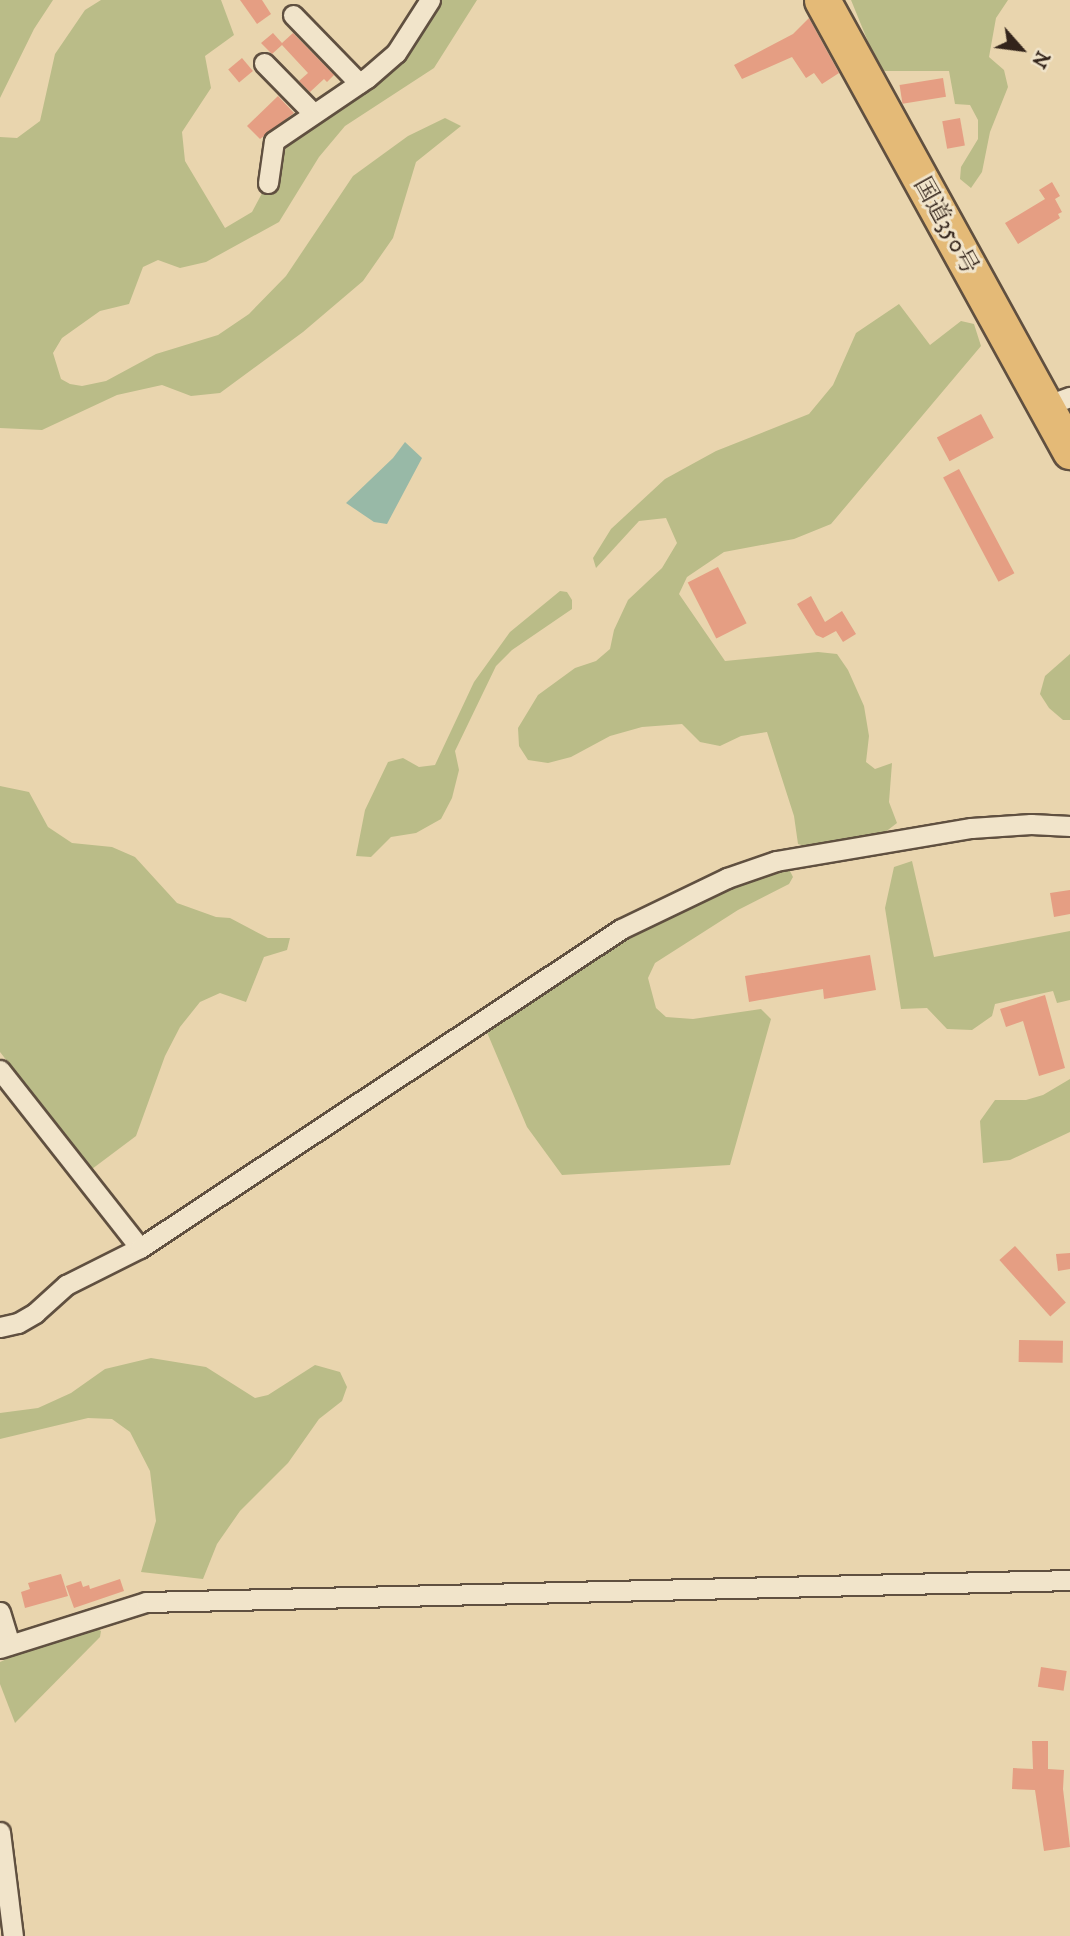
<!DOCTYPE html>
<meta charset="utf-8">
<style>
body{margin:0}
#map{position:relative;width:1070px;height:1936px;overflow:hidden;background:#e9d5ae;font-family:"IM FELL DW Pica","Noto Serif JP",serif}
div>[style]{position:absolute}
.green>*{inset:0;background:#babc88}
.water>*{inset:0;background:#98b9a7}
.building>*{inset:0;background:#e59e83;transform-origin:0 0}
.roads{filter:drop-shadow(2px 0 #605040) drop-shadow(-2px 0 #605040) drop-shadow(0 2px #605040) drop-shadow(0 -2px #605040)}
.street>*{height:19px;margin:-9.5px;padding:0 9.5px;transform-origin:9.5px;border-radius:9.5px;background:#f1e4ca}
.highway>*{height:35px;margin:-17.5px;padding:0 17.5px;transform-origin:17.5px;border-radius:17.5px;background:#e4ba77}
span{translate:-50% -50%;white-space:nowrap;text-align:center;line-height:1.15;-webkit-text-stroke:6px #f1e4ca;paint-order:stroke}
.street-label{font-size:24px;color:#33241b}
.north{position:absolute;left:986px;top:14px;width:70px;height:70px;-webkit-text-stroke:5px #f1e4ca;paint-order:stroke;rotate:118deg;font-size:19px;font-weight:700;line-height:28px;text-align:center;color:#33241b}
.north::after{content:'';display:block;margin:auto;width:24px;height:32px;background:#33241b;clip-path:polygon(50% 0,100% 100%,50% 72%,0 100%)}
</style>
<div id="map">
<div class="green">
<i style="clip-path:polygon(0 0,53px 0,34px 29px,0 98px)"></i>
<i style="clip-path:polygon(101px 0,221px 0,234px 35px,205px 56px,211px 88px,182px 132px,185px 161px,225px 228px,252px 212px,291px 139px,384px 71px,426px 26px,440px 0,477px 0,434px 68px,345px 126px,319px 157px,279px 222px,206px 262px,180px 268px,158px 260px,143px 267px,129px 304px,100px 311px,62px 338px,53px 353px,61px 379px,70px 384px,82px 386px,106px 381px,156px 354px,218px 335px,249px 314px,286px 276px,353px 176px,408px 136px,445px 118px,461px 126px,416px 162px,393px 238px,363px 281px,303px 332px,220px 393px,191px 396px,162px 385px,117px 395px,42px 430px,0 428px,0 137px,17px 138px,40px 121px,55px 54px,85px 10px)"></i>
<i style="clip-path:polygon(851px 0,1008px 0,996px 18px,989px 57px,1004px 70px,1008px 87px,990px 132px,982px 172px,971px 188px,960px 179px,961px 167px,978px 139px,978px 120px,970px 105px,955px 104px,949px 71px,880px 71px)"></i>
<i style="clip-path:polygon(899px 304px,930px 345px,961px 321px,974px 324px,981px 346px,831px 524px,794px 539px,724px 552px,687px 577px,679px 594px,725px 661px,818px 652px,837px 654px,848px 670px,864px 706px,869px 736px,866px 762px,875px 769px,892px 763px,889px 802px,897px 823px,884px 833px,812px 848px,798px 844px,794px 816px,767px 732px,741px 736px,720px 746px,700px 742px,682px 724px,642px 727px,610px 736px,571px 757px,548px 763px,528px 760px,519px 746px,518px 728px,538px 695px,575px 668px,596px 661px,610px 649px,614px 630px,628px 600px,662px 568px,677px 543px,666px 518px,639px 521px,596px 568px,593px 558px,611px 529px,665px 479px,716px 451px,809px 414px,833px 385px,856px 333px)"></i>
<i style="clip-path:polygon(560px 591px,567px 592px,572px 600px,572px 609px,512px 650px,496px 666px,455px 751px,459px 770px,452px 798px,441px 819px,416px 833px,391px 837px,371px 857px,356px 856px,365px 810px,388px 762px,403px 758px,419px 767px,435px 765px,474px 682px,510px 632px)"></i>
<i style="clip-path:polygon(1070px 654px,1070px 720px,1063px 720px,1049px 708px,1040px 694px,1045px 676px)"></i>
<i style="clip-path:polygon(0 786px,29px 792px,48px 827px,72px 843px,112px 847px,135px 857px,177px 903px,216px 917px,230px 918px,268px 938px,290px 938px,287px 950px,264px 957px,246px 1002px,220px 993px,200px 1002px,180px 1027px,165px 1056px,136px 1136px,92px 1169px,0 1052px)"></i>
<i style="clip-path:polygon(912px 861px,934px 957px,1070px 931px,1070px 1000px,1057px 1003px,1053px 991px,995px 1004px,992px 1016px,972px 1030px,947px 1029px,927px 1008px,901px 1009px,885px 908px,894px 867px)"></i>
<i style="clip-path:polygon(789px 869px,793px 877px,789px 884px,738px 910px,655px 963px,648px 978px,656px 1008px,666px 1017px,693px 1019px,761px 1009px,771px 1019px,730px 1165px,562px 1175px,527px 1127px,486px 1030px,644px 928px,714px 894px,774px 870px)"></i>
<i style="clip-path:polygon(1070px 1079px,1070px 1132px,1010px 1160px,983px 1163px,980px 1121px,995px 1100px,1026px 1100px,1043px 1095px)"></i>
<i style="clip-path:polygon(151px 1358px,206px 1367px,255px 1398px,268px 1395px,315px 1365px,340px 1372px,347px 1387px,342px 1401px,319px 1419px,288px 1463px,240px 1511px,217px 1544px,203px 1579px,141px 1572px,156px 1521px,150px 1471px,130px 1432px,112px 1419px,88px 1418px,0 1439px,0 1413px,38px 1408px,71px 1393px,105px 1369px)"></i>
<i style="clip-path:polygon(95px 1628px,101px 1631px,100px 1637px,15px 1723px,0 1684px,0 1662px,38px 1645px)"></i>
</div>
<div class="water">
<i style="clip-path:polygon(405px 442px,422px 458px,387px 524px,374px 522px,346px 503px,393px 458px)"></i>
</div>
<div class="building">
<i style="clip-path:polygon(240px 0,262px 0,271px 14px,257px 24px)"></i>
<i style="clip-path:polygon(809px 18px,839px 73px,822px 84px,814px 73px,806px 78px,792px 57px,742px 79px,734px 65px,793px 34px)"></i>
<i style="clip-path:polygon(273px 33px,282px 43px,293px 33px,334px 75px,327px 82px,324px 79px,310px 92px,299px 81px,308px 73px,282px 45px,272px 54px,261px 43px)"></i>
<i style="left:242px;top:58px;width:17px;height:18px;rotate:50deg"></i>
<i style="left:943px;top:78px;width:19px;height:44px;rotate:81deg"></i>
<i style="clip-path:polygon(278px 96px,294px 113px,260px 139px,247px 126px)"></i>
<i style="left:960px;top:118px;width:28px;height:18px;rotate:80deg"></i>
<i style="clip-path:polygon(1052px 182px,1060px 196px,1055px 199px,1062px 212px,1058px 214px,1060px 218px,1018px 244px,1005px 223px,1045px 199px,1039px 190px)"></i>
<i style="left:981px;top:414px;width:27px;height:50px;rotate:62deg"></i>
<i style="left:959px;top:469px;width:118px;height:18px;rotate:62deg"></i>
<i style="left:718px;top:567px;width:63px;height:34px;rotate:63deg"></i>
<i style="clip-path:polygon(811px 596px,825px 622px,842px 611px,856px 634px,843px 642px,836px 631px,823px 638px,816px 635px,797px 604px)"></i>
<i style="clip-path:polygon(1070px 890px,1070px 914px,1054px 917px,1050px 893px)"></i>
<i style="clip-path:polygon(870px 955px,876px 990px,824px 999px,823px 989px,749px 1002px,745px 976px)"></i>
<i style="clip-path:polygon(1045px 995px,1065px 1068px,1039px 1076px,1023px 1021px,1006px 1027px,1000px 1009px)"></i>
<i style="left:1015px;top:1246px;width:76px;height:21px;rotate:48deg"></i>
<i style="clip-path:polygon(1070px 1253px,1070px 1269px,1058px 1271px,1056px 1254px)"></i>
<i style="left:1019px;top:1340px;width:44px;height:22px;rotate:1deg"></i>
<i style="clip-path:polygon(61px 1574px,68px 1596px,25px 1608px,21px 1592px,30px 1589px,28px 1583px)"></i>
<i style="clip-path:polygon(120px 1579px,124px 1591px,74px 1608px,66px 1586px,81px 1581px,83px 1587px,89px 1585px,90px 1589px)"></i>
<i style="left:1041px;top:1667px;width:26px;height:20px;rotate:9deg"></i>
<i style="clip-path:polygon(1032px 1741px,1048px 1741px,1048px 1769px,1064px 1770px,1063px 1789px,1070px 1847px,1044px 1851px,1035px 1790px,1012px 1789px,1013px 1768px,1033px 1769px)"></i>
</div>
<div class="roads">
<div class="street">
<i style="left:293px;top:15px;width:95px;rotate:45.9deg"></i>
<i style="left:264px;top:63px;width:70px;rotate:45.6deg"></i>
<i style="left:268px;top:183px;width:42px;rotate:-81.9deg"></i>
<i style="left:274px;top:141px;width:112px;rotate:-34.1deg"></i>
<i style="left:367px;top:78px;width:38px;rotate:-41deg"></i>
<i style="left:396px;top:53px;width:63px;rotate:-57.3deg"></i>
<i style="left:1045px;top:406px;width:27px;rotate:-20deg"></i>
<i style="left:0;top:1070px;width:226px;rotate:51.8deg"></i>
<i style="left:0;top:1327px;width:18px;rotate:-13deg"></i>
<i style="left:18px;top:1323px;width:20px;rotate:-30deg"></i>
<i style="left:35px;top:1313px;width:42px;rotate:-42.1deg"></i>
<i style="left:66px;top:1285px;width:83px;rotate:-26.6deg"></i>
<i style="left:140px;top:1248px;width:577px;rotate:-33.55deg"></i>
<i style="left:621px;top:929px;width:118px;rotate:-25.7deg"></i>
<i style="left:727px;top:878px;width:52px;rotate:-19.1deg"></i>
<i style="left:776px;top:861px;width:198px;rotate:-9.6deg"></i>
<i style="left:971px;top:828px;width:60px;rotate:-3.8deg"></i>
<i style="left:1031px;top:824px;width:39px;rotate:3deg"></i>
<i style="left:0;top:1612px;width:34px;rotate:73deg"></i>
<i style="left:0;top:1648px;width:153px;rotate:-17.5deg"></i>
<i style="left:146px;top:1602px;width:924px;rotate:-1.36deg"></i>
<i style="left:0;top:1832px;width:105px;rotate:82.9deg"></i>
</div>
<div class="highway">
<i style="left:822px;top:0;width:515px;rotate:61.19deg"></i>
</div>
</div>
<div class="street-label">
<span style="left:945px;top:226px;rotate:61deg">国道350号</span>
</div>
<div class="north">N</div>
</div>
